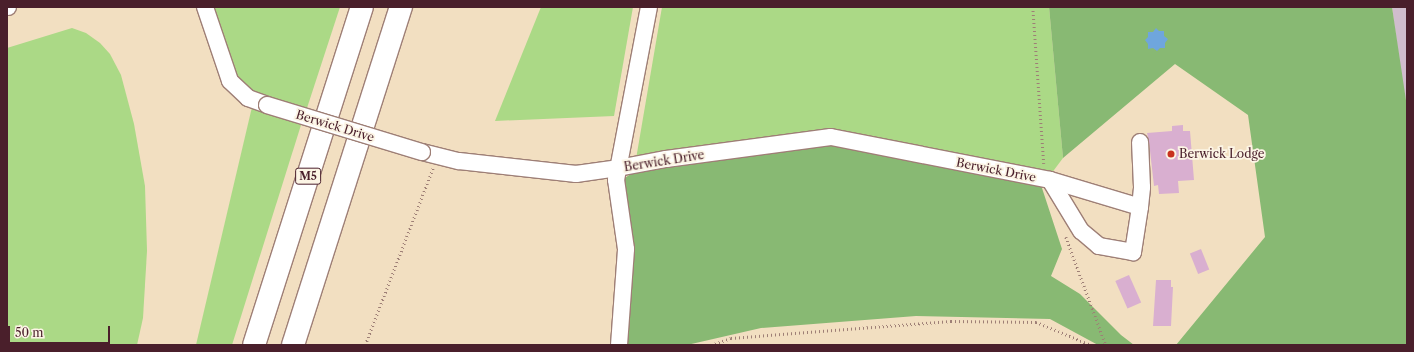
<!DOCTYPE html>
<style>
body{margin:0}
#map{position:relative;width:1414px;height:352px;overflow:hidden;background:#f2dfc1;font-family:"Libre Caslon Text",serif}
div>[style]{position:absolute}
.industrial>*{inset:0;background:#d0bdcd}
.green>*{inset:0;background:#abd986}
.forest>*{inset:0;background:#88b973}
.water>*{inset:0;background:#6fa6dd}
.building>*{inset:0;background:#d9afd0;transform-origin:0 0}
.path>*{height:2.5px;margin-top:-1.25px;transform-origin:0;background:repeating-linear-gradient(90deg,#9e7f76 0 1px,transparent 0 4px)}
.roads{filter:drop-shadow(1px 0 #9e7f76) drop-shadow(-1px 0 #9e7f76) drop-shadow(0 1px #9e7f76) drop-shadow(0 -1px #9e7f76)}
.minor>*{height:16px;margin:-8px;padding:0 8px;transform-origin:8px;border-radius:8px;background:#fff}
.highway>*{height:22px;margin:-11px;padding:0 11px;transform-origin:11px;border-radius:11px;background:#fff}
.bridges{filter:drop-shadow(1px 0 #9e7f76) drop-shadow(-1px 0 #9e7f76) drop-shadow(0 1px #9e7f76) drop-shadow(0 -1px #9e7f76)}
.minor-bridge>*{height:16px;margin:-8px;padding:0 8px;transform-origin:8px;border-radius:8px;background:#fff}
.dots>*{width:11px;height:11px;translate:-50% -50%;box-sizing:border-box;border:2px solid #fcf5e5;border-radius:50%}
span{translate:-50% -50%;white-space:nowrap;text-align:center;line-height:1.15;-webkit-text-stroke:3.5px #fcf5e5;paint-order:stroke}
.shield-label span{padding:1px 3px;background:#fcf5e5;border:1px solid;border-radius:3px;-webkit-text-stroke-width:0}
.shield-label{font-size:11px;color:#4a1f2b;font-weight:700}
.street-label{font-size:12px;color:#4a1f2b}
.poi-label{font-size:12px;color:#4a1f2b}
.left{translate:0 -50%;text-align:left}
.frame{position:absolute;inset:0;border:8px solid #4a1f2b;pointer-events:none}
.scale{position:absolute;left:8px;top:326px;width:102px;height:18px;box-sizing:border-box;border:2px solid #4a1f2b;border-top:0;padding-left:5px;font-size:12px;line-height:14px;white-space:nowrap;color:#4a1f2b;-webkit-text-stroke:3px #fcf5e5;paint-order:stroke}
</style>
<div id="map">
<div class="industrial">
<i style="clip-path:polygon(1392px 7px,1407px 7px,1407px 107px,1402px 80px)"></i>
</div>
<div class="green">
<i style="clip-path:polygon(212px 7px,340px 7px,307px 108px,258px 95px,230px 70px)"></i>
<i style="clip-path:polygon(541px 7px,633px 7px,614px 116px,495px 121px)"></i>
<i style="clip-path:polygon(662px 7px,1049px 7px,1063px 158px,1051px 174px,636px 159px)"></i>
<i style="clip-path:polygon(72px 28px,86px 33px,100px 43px,110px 54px,121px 75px,134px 124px,145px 186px,147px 251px,143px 318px,137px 345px,7px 345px,7px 48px)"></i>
<i style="clip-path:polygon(252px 107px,301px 125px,232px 345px,196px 345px)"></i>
</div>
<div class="forest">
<i style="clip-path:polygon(1049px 7px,1392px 7px,1407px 107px,1407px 345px,1176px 345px,1265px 237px,1248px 115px,1175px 64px,1063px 158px)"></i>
<i style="clip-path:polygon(832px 145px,1041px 185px,1062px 249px,1051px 276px,1080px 294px,1121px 335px,1134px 345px,1098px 345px,1050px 319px,916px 316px,761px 328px,687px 345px,623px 345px,622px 180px,635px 171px)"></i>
</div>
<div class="water">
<i style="clip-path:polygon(1156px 28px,1159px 31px,1164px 31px,1164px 36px,1168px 39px,1165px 43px,1165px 48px,1160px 48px,1157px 51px,1153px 48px,1148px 49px,1148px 44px,1145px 40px,1148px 37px,1148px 32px,1153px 32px)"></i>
</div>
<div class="building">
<i style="clip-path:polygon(1183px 125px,1183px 131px,1190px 131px,1194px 180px,1178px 181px,1179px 193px,1159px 194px,1158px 185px,1154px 186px,1149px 142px,1147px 133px,1172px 131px,1172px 126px)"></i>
<i style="left:1201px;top:249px;width:22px;height:12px;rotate:68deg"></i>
<i style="left:1129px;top:275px;width:30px;height:15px;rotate:66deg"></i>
<i style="clip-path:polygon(1156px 280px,1171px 280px,1171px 287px,1173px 287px,1171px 326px,1153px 326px)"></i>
</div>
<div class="path">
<i style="left:1033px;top:7px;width:157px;rotate:86deg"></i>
<i style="left:1066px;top:237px;width:115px;rotate:69.7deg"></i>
<i style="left:365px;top:345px;width:190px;rotate:-69deg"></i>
<i style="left:711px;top:345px;width:21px;rotate:-19deg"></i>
<i style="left:731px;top:338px;width:221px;rotate:-4.4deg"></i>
<i style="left:951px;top:321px;width:85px;rotate:0.7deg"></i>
<i style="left:1036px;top:322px;width:60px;rotate:22.7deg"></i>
</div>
<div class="roads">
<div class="minor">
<i style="left:7px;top:7px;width:1px"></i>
<i style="left:205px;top:7px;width:78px;rotate:71.3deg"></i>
<i style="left:230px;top:81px;width:25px;rotate:43deg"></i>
<i style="left:248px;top:98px;width:20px;rotate:20deg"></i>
<i style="left:422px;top:152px;width:38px;rotate:14deg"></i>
<i style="left:459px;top:161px;width:118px;rotate:6.3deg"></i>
<i style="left:576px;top:174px;width:42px;rotate:-8.1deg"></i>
<i style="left:618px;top:168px;width:49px;rotate:-10.6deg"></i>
<i style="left:666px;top:159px;width:166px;rotate:-7.6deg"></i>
<i style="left:831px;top:137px;width:223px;rotate:11.1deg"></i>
<i style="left:1050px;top:180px;width:94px;rotate:16.7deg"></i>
<i style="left:1140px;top:207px;width:46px;rotate:98.8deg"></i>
<i style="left:1133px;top:252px;width:35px;rotate:-170deg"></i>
<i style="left:1099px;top:246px;width:23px;rotate:-140deg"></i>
<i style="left:1081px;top:231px;width:60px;rotate:-121.3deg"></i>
<i style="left:1140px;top:207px;width:20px;rotate:-84deg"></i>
<i style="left:1142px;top:187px;width:45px;rotate:-92.5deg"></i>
<i style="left:619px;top:345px;width:96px;rotate:-85.8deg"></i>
<i style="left:626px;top:249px;width:70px;rotate:-98.2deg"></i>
<i style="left:616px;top:180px;width:176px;rotate:-79.2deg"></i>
</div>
<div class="highway">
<i style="left:254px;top:345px;width:355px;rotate:-72.3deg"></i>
<i style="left:293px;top:345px;width:355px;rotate:-72.3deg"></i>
</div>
</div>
<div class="bridges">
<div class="minor-bridge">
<i style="left:267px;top:105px;width:162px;rotate:16.9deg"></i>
</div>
</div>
<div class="dots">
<i style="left:1171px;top:154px;background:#c8321e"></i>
</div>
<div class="shield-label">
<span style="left:308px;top:176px">M5</span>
</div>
<div class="street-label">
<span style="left:335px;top:126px;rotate:17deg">Berwick Drive</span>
<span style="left:664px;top:161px;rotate:-9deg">Berwick Drive</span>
<span style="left:996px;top:170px;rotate:11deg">Berwick Drive</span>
</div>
<div class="poi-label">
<span class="left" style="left:1179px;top:154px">Berwick Lodge</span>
</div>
<div class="frame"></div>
<div class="scale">50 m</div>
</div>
